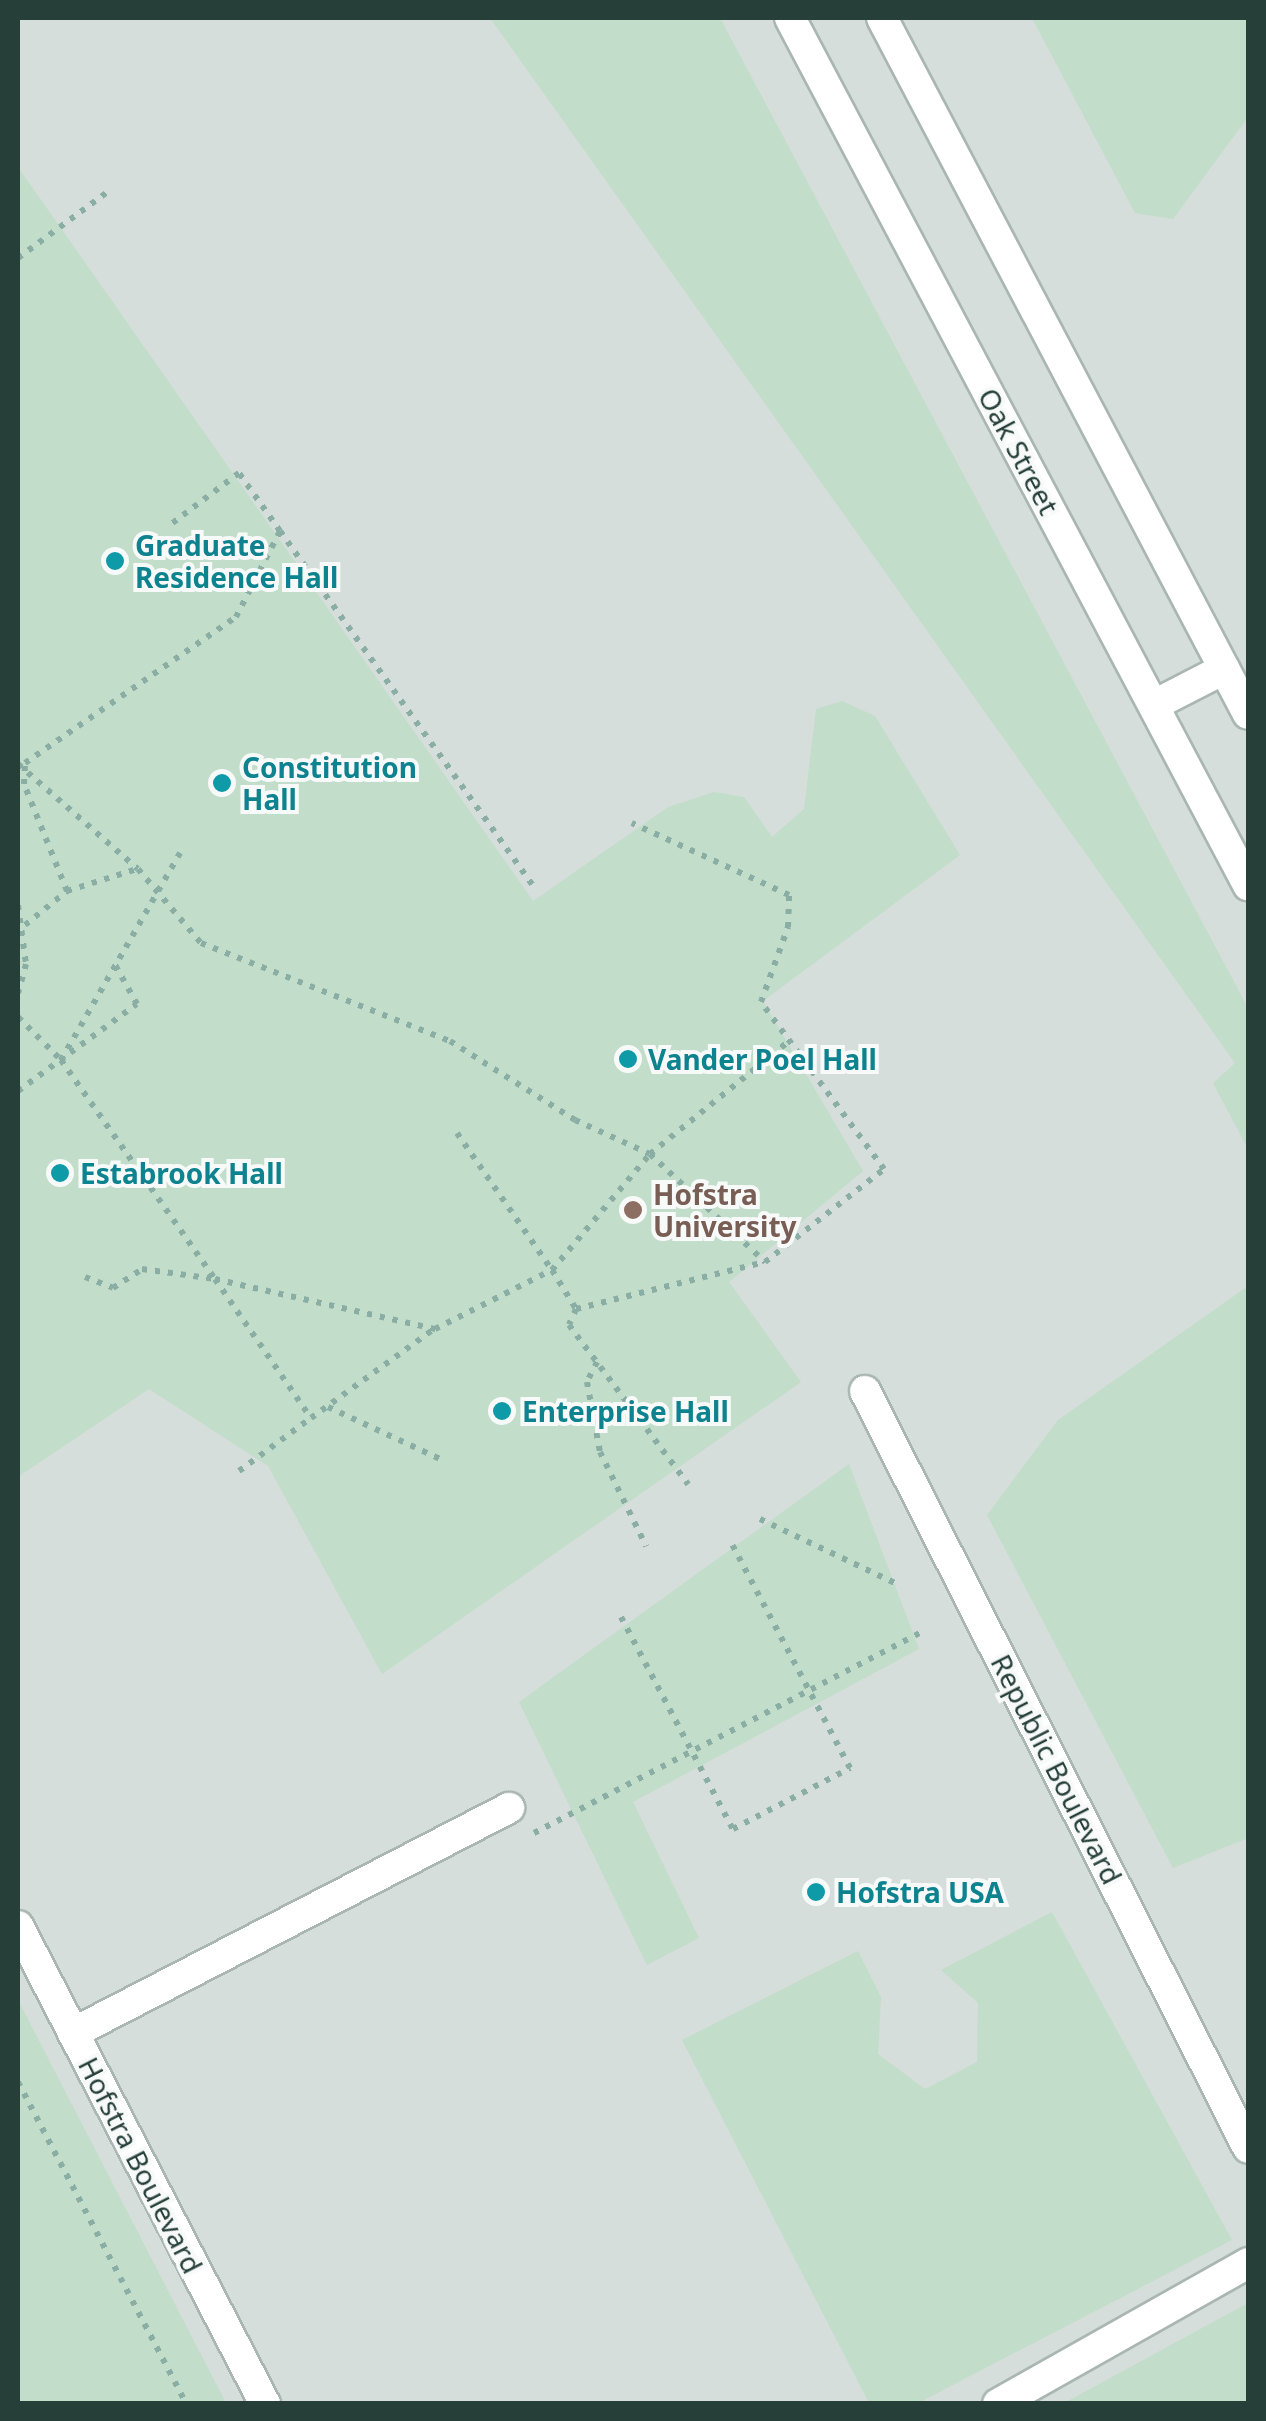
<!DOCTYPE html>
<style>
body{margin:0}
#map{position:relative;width:1266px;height:2421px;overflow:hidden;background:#e6eeeb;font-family:"Noto Sans",sans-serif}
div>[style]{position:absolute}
.built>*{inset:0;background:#d5deda;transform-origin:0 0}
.green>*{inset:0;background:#c2ddca}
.path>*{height:6px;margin-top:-3px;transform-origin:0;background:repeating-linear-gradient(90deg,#8aaea4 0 5px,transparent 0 13px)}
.roads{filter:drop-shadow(2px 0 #a9b6b2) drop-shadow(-2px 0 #a9b6b2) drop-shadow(0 2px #a9b6b2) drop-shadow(0 -2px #a9b6b2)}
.minor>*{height:30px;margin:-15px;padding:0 15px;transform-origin:15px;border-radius:15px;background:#fff}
.dots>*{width:28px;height:28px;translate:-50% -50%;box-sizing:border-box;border:5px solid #f7faf9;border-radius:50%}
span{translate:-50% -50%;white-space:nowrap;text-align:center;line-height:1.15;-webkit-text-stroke:8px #f7faf9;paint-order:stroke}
.street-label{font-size:28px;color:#273f39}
.culture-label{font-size:28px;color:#0d838f;font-weight:700}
.left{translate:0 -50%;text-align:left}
.education-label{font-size:28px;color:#785e54;font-weight:700}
.frame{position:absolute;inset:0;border:20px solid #273f39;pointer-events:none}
</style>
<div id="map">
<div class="built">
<i style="left:18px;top:18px;width:1230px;height:2385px"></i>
</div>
<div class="green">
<i style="clip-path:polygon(490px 18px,720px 18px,1248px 1008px,1248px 1149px,1213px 1083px,1235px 1063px)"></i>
<i style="clip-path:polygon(1032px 18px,1248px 18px,1248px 117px,1173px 219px,1135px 213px)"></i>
<i style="clip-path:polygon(18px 167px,533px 901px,668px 807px,714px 792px,744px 797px,772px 837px,804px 809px,816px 709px,842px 701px,875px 716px,960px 855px,763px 1001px,863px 1171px,729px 1282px,801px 1382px,382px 1674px,268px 1466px,149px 1389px,18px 1477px)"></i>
<i style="clip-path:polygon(1248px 1286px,1248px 1838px,1173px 1868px,987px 1515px,1058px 1420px)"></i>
<i style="clip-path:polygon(849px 1464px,919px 1649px,633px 1802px,699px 1938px,647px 1965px,519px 1702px)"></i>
<i style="clip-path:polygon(1052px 1912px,1232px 2240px,918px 2403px,869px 2403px,682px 2040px,858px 1951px,881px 1997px,878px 2054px,925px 2089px,977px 2062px,978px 2003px,941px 1970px)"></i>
<i style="clip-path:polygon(18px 2000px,226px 2403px,18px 2403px)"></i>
<i style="clip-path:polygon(1248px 2303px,1248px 2403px,1067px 2403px,1066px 2402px)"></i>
</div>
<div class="path">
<i style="left:18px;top:258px;width:113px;rotate:-36.4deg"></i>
<i style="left:280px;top:531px;width:441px;rotate:54.5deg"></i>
<i style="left:18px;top:764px;width:159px;rotate:41.2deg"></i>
<i style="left:138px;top:869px;width:97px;rotate:49.6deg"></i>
<i style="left:201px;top:943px;width:268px;rotate:21.5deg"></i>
<i style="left:450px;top:1041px;width:148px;rotate:32.3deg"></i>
<i style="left:575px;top:1120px;width:82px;rotate:24.4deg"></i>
<i style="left:650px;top:1154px;width:158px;rotate:43.2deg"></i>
<i style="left:67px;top:891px;width:115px;rotate:-111.9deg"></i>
<i style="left:24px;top:784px;width:21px;rotate:-87deg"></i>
<i style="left:25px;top:763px;width:257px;rotate:-34.7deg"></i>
<i style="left:236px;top:617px;width:97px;rotate:-62.9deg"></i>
<i style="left:280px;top:531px;width:71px;rotate:-125.3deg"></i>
<i style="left:239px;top:473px;width:85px;rotate:143.1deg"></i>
<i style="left:18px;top:905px;width:60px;rotate:82.3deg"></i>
<i style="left:26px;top:964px;width:30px;rotate:105deg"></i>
<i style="left:25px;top:925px;width:54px;rotate:-39deg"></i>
<i style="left:67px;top:891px;width:73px;rotate:-17.4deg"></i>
<i style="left:18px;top:1017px;width:61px;rotate:45deg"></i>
<i style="left:61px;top:1060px;width:268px;rotate:54.9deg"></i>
<i style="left:215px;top:1279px;width:226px;rotate:12.8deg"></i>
<i style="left:435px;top:1329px;width:131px;rotate:-26.8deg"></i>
<i style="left:552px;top:1270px;width:46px;rotate:58.4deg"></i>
<i style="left:576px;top:1309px;width:17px;rotate:114deg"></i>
<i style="left:569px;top:1325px;width:199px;rotate:53.2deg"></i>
<i style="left:61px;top:1060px;width:239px;rotate:-60.1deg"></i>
<i style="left:18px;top:1091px;width:147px;rotate:-36.2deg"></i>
<i style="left:137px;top:1004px;width:47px;rotate:-119.3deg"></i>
<i style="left:457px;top:1133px;width:167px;rotate:55.3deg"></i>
<i style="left:552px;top:1270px;width:152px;rotate:-49.8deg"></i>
<i style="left:650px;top:1154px;width:179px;rotate:-39.1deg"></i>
<i style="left:85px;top:1277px;width:30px;rotate:21deg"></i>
<i style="left:113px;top:1288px;width:35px;rotate:-33deg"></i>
<i style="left:142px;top:1269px;width:74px;rotate:7.8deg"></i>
<i style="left:215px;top:1279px;width:169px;rotate:55.4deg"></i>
<i style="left:311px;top:1418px;width:152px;rotate:-35.9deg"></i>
<i style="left:576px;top:1309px;width:195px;rotate:-14deg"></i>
<i style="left:765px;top:1262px;width:151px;rotate:-38deg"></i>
<i style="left:884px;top:1169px;width:207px;rotate:-126.4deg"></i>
<i style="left:761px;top:1002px;width:80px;rotate:-70.2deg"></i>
<i style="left:788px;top:927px;width:32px;rotate:-88deg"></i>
<i style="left:789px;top:895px;width:173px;rotate:-155.4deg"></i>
<i style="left:597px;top:1362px;width:22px;rotate:117deg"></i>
<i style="left:587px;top:1382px;width:71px;rotate:79.5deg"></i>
<i style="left:600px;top:1452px;width:105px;rotate:63.9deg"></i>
<i style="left:328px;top:1407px;width:123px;rotate:24.9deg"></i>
<i style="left:239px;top:1471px;width:89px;rotate:-36.4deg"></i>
<i style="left:760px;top:1519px;width:154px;rotate:25.4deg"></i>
<i style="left:621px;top:1617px;width:240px;rotate:62.2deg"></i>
<i style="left:733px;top:1829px;width:132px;rotate:-27.5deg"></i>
<i style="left:850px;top:1768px;width:258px;rotate:-117.8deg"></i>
<i style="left:534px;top:1833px;width:438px;rotate:-27.4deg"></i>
<i style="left:18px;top:2082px;width:363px;rotate:62.4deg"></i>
</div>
<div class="roads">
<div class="minor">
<i style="left:790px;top:18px;width:981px;rotate:62.15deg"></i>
<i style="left:882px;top:18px;width:786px;rotate:62.26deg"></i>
<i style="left:1154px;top:705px;width:79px;rotate:-27.2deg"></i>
<i style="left:865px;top:1391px;width:848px;rotate:63.16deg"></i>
<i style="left:18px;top:1926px;width:538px;rotate:62.67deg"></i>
<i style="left:73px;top:2033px;width:491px;rotate:-27.3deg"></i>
<i style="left:998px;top:2404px;width:287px;rotate:-29.4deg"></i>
</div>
</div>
<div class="dots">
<i style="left:115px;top:561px;background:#0f9aa8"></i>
<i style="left:222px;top:783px;background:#0f9aa8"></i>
<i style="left:628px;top:1059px;background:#0f9aa8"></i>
<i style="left:60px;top:1173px;background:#0f9aa8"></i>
<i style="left:633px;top:1210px;background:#8d6e63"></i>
<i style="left:502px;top:1411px;background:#0f9aa8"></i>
<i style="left:816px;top:1892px;background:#0f9aa8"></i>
</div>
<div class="street-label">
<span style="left:1019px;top:451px;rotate:62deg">Oak Street</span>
<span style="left:1057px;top:1769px;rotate:63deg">Republic Boulevard</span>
<span style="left:141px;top:2165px;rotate:63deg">Hofstra Boulevard</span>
</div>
<div class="culture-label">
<span class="left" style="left:135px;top:561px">Graduate<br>Residence Hall</span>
<span class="left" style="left:242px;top:783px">Constitution<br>Hall</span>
<span class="left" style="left:648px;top:1059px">Vander Poel Hall</span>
<span class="left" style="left:80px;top:1173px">Estabrook Hall</span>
<span class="left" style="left:522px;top:1411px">Enterprise Hall</span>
<span class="left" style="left:836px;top:1892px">Hofstra USA</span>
</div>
<div class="education-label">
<span class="left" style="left:653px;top:1210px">Hofstra<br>University</span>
</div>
<div class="frame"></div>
</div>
